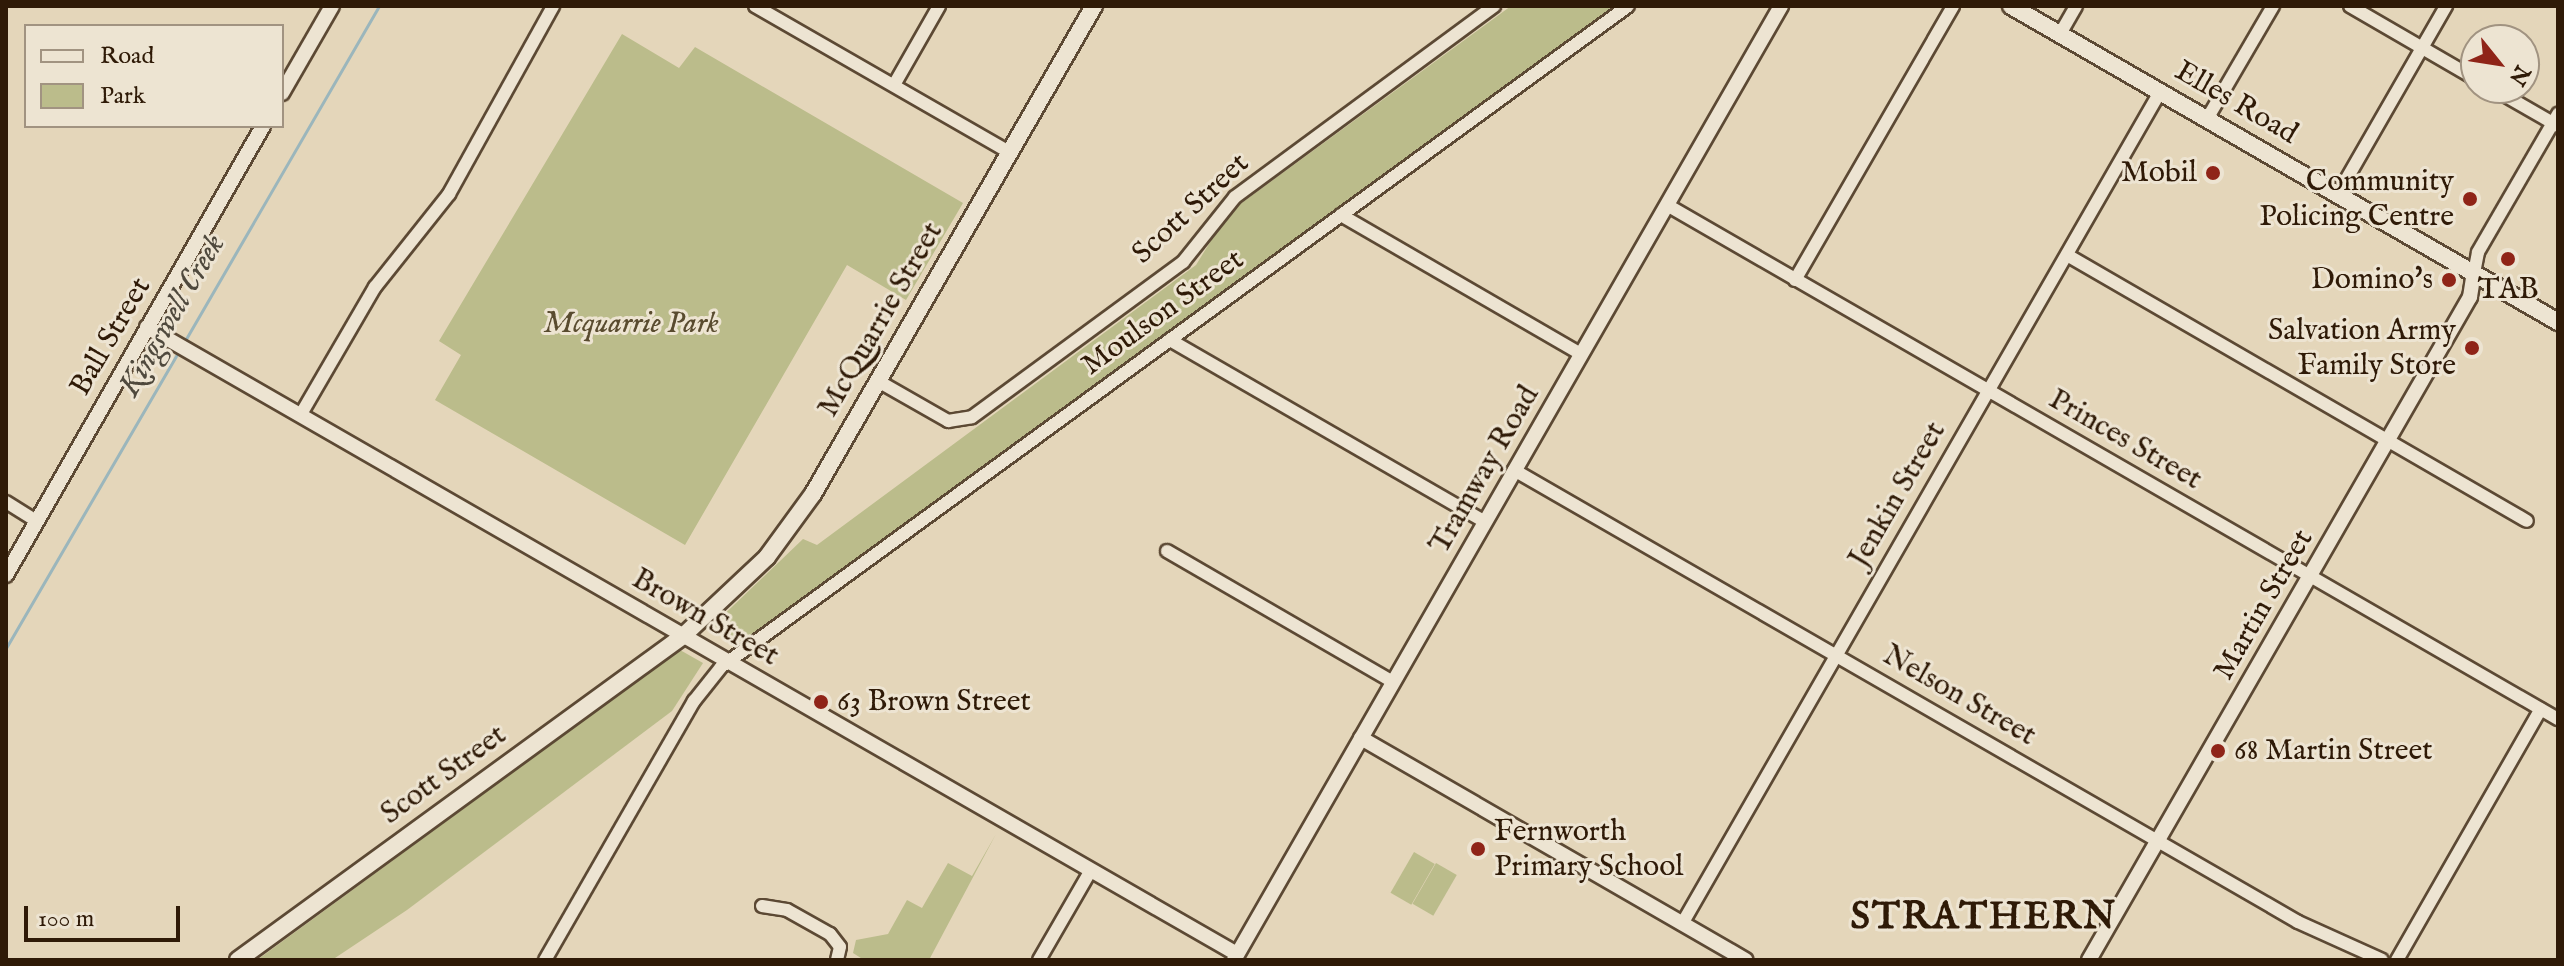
<!DOCTYPE html>
<style>
body{margin:0}
#map{position:relative;width:2564px;height:966px;overflow:hidden;background:#e4d6ba;font-family:"IM FELL English",serif}
div>[style]{position:absolute}
.green>*{inset:0;background:#bbbc8b;transform-origin:0 0}
.stream>*{height:3px;margin:-1.5px;padding:0 1.5px;transform-origin:1.5px;border-radius:1.5px;background:#9bb6bc}
.roads{filter:drop-shadow(2px 0 #5c4934) drop-shadow(-2px 0 #5c4934) drop-shadow(0 2px #5c4934) drop-shadow(0 -2px #5c4934)}
.minor>*{height:12px;margin:-6px;padding:0 6px;transform-origin:6px;border-radius:6px;background:#ede4d2}
.tertiary>*{height:14px;margin:-7px;padding:0 7px;transform-origin:7px;border-radius:7px;background:#ede4d2}
.secondary>*{height:16px;margin:-8px;padding:0 8px;transform-origin:8px;border-radius:8px;background:#ede4d2}
.dots>*{width:22px;height:22px;translate:-50% -50%;box-sizing:border-box;border:4px solid #ede4d2;border-radius:50%}
span{translate:-50% -50%;white-space:nowrap;text-align:center;line-height:1.15;-webkit-text-stroke:6px #ede4d2;paint-order:stroke}
.street-label{font-size:30px;color:#2f1a07}
.poi-label{font-size:30px;color:#2f1a07}
.right{translate:-100% -50%;text-align:right}
.left{translate:0 -50%;text-align:left}
.park-label{font-size:30px;color:#594b2f;font-style:italic}
.water-label{font-size:32px;color:#4f493d;font-style:italic}
.district-label{font-size:38px;color:#2f1a07;font-weight:700;letter-spacing:2px}
.frame{position:absolute;inset:0;border:8px solid #2f1a07;pointer-events:none}
.legend{position:absolute;left:24px;top:24px;width:260px;height:104px;box-sizing:border-box;background:#ede4d2;border:2px solid #a19381;margin:0;padding:10px 14px;list-style:none;font-size:24px;color:#2f1a07}
.legend li{display:flex;align-items:center;gap:16px;height:40px}
.legend b{width:40px;border:2px solid #a19381}
.north{position:absolute;left:2460px;top:24px;width:80px;height:80px;box-sizing:border-box;background:#ede4d2;border:2px solid #a19381;border-radius:50%;rotate:120deg;font-size:22px;font-weight:700;line-height:32px;text-align:center;color:#2f1a07}
.north::after{content:'';display:block;margin:auto;width:28px;height:36px;background:#8f2418;clip-path:polygon(50% 0,100% 100%,50% 72%,0 100%)}
.scale{position:absolute;left:24px;top:906px;width:156px;height:36px;box-sizing:border-box;border:4px solid #2f1a07;border-top:0;padding-left:10px;font-size:24px;line-height:28px;white-space:nowrap;color:#2f1a07;-webkit-text-stroke:6px #ede4d2;paint-order:stroke}
</style>
<div id="map">
<div class="green">
<i style="clip-path:polygon(1511px 6px,1616px 6px,809px 597px,741px 641px,713px 625px,803px 539px,817px 545px,1196px 265px,1228px 213px)"></i>
<i style="clip-path:polygon(622px 34px,679px 68px,695px 47px,963px 203px,906px 300px,847px 265px,685px 545px,435px 400px,461px 355px,439px 341px)"></i>
<i style="clip-path:polygon(680px 650px,703px 663px,672px 711px,407px 910px,332px 960px,257px 960px)"></i>
<i style="clip-path:polygon(996px 834px,929px 960px,864px 960px,853px 953px,856px 940px,888px 934px,907px 900px,922px 908px,948px 863px,972px 876px)"></i>
<i style="left:1414px;top:852px;width:24px;height:47px;rotate:30deg"></i>
<i style="left:1436px;top:863px;width:24px;height:47px;rotate:30deg"></i>
</div>
<div class="stream">
<i style="left:183px;top:344px;width:391px;rotate:-59.9deg"></i>
<i style="left:6px;top:648px;width:344px;rotate:-59.8deg"></i>
</div>
<div class="roads">
<div class="minor">
<i style="left:755px;top:6px;width:293px;rotate:29.9deg"></i>
<i style="left:2350px;top:6px;width:146px;rotate:30.1deg"></i>
<i style="left:2060px;top:34px;width:32px;rotate:-60deg"></i>
<i style="left:894px;top:85px;width:91px;rotate:-60.3deg"></i>
<i style="left:2492px;top:88px;width:76px;rotate:29.9deg"></i>
<i style="left:2207px;top:119px;width:131px;rotate:-59.7deg"></i>
<i style="left:2338px;top:194px;width:217px;rotate:-60.1deg"></i>
<i style="left:1667px;top:205px;width:1029px;rotate:29.98deg"></i>
<i style="left:1341px;top:215px;width:277px;rotate:30.1deg"></i>
<i style="left:2067px;top:255px;width:531px;rotate:30.04deg"></i>
<i style="left:2474px;top:273px;width:21px;rotate:-79deg"></i>
<i style="left:2478px;top:252px;width:160px;rotate:-59.9deg"></i>
<i style="left:1795px;top:280px;width:316px;rotate:-60deg"></i>
<i style="left:1170px;top:340px;width:364px;rotate:30deg"></i>
<i style="left:878px;top:381px;width:81px;rotate:29.7deg"></i>
<i style="left:948px;top:421px;width:24px;rotate:-9deg"></i>
<i style="left:972px;top:417px;width:262px;rotate:-36.3deg"></i>
<i style="left:1183px;top:262px;width:83px;rotate:-51.3deg"></i>
<i style="left:1235px;top:197px;width:322px;rotate:-36.4deg"></i>
<i style="left:301px;top:414px;width:147px;rotate:-59.8deg"></i>
<i style="left:375px;top:287px;width:119px;rotate:-51.5deg"></i>
<i style="left:449px;top:194px;width:215px;rotate:-61deg"></i>
<i style="left:1514px;top:470px;width:905px;rotate:29.96deg"></i>
<i style="left:2298px;top:922px;width:92px;rotate:24.3deg"></i>
<i style="left:6px;top:502px;width:36px;rotate:32deg"></i>
<i style="left:1167px;top:551px;width:261px;rotate:30.1deg"></i>
<i style="left:762px;top:906px;width:25px;rotate:9deg"></i>
<i style="left:787px;top:910px;width:49px;rotate:29.2deg"></i>
<i style="left:830px;top:934px;width:16px;rotate:52deg"></i>
<i style="left:840px;top:947px;width:13px;rotate:103deg"></i>
<i style="left:1682px;top:924px;width:960px;rotate:-60.12deg"></i>
<i style="left:545px;top:960px;width:299px;rotate:-60.1deg"></i>
<i style="left:694px;top:701px;width:43px;rotate:-51.5deg"></i>
<i style="left:721px;top:667px;width:1122px;rotate:-36.08deg"></i>
<i style="left:1039px;top:960px;width:104px;rotate:-60deg"></i>
<i style="left:2397px;top:960px;width:289px;rotate:-60.2deg"></i>
</div>
<div class="tertiary">
<i style="left:282px;top:93px;width:100px;rotate:-60.1deg"></i>
<i style="left:147px;top:327px;width:1257px;rotate:29.91deg"></i>
<i style="left:6px;top:575px;width:517px;rotate:-60.21deg"></i>
<i style="left:1361px;top:738px;width:444px;rotate:30deg"></i>
<i style="left:1234px;top:960px;width:1100px;rotate:-60.17deg"></i>
<i style="left:2089px;top:960px;width:765px;rotate:-60.12deg"></i>
<i style="left:2470px;top:297px;width:24px;rotate:-81deg"></i>
</div>
<div class="secondary">
<i style="left:2011px;top:6px;width:632px;rotate:30.01deg"></i>
<i style="left:238px;top:960px;width:550px;rotate:-36.06deg"></i>
<i style="left:683px;top:636px;width:115px;rotate:-43.2deg"></i>
<i style="left:767px;top:557px;width:78px;rotate:-53.9deg"></i>
<i style="left:813px;top:494px;width:563px;rotate:-60.07deg"></i>
</div>
</div>
<div class="dots">
<i style="left:2213px;top:173px;background:#8f2418"></i>
<i style="left:2470px;top:199px;background:#8f2418"></i>
<i style="left:2508px;top:259px;background:#8f2418"></i>
<i style="left:2449px;top:280px;background:#8f2418"></i>
<i style="left:2472px;top:348px;background:#8f2418"></i>
<i style="left:821px;top:702px;background:#8f2418"></i>
<i style="left:2218px;top:751px;background:#8f2418"></i>
<i style="left:1478px;top:849px;background:#8f2418"></i>
</div>
<div class="street-label">
<span style="left:2236px;top:103px;rotate:30deg">Elles Road</span>
<span style="left:1191px;top:209px;rotate:-43deg">Scott Street</span>
<span style="left:1163px;top:313px;rotate:-36deg">Moulson Street</span>
<span style="left:881px;top:320px;rotate:-60deg">McQuarrie Street</span>
<span style="left:111px;top:337px;rotate:-60deg">Ball Street</span>
<span style="left:2125px;top:440px;rotate:30deg">Princes Street</span>
<span style="left:1485px;top:470px;rotate:-60deg">Tramway Road</span>
<span style="left:1898px;top:495px;rotate:-60deg">Jenkin Street</span>
<span style="left:2264px;top:605px;rotate:-60deg">Martin Street</span>
<span style="left:705px;top:618px;rotate:30deg">Brown Street</span>
<span style="left:1959px;top:696px;rotate:30deg">Nelson Street</span>
<span style="left:444px;top:775px;rotate:-36deg">Scott Street</span>
</div>
<div class="poi-label">
<span class="right" style="left:2197px;top:173px">Mobil</span>
<span class="right" style="left:2454px;top:199px">Community<br>Policing Centre</span>
<span class="right" style="left:2433px;top:280px">Domino's</span>
<span style="left:2508px;top:290px">TAB</span>
<span class="right" style="left:2456px;top:348px">Salvation Army<br>Family Store</span>
<span class="left" style="left:837px;top:702px">63 Brown Street</span>
<span class="left" style="left:2234px;top:751px">68 Martin Street</span>
<span class="left" style="left:1494px;top:849px">Fernworth<br>Primary School</span>
</div>
<div class="park-label">
<span style="left:631px;top:324px">Mcquarrie Park</span>
</div>
<div class="water-label">
<span style="left:173px;top:316px;rotate:-60deg">Kingswell Creek</span>
</div>
<div class="district-label">
<span style="left:1984px;top:919px">STRATHERN</span>
</div>
<div class="frame"></div>
<ul class="legend">
<li><b style="height:10px;background:#ede4d2"></b>Road</li>
<li><b style="height:22px;background:#bbbc8b"></b>Park</li>
</ul>
<div class="north">N</div>
<div class="scale">100 m</div>
</div>
